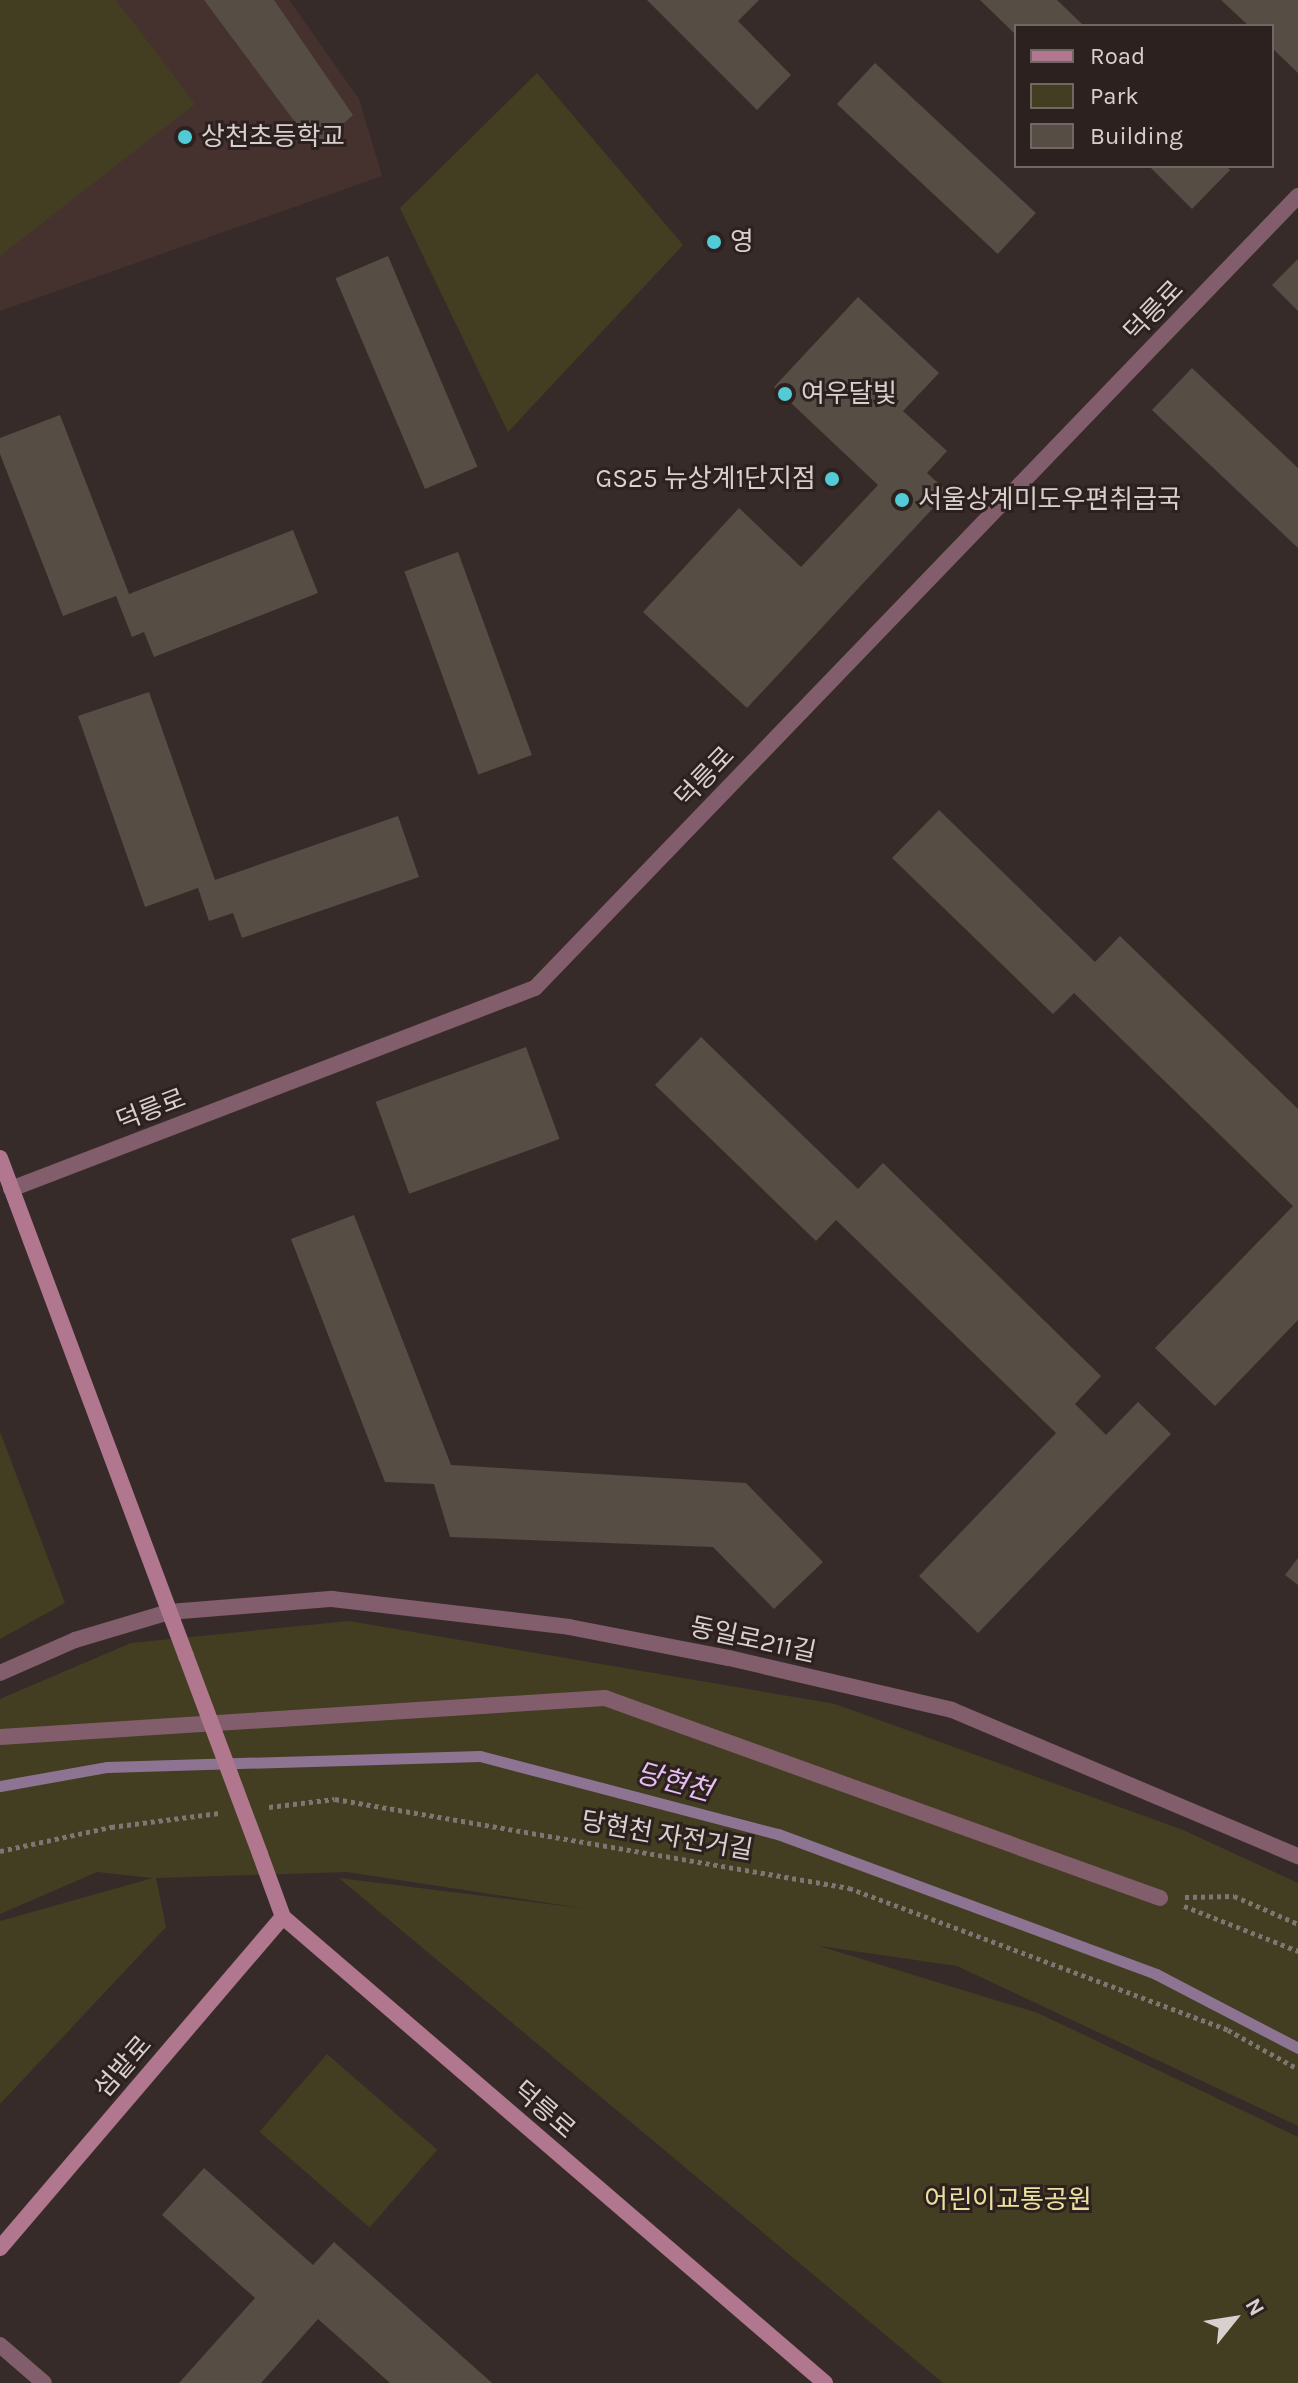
<!DOCTYPE html>
<meta charset="utf-8">
<style>
body{margin:0}
#map{position:relative;width:1298px;height:2383px;overflow:hidden;background:#372b29;font-family:Karla,"Noto Sans KR",sans-serif}
div>[style]{position:absolute}
.built>*{inset:0;background:#45322f}
.green>*{inset:0;background:#433e21;transform-origin:0 0}
.stream>*{height:11px;margin:-5.5px;padding:0 5.5px;transform-origin:5.5px;border-radius:5.5px;background:#8d7493}
.building>*{inset:0;background:#564d44;transform-origin:0 0}
.path>*{height:5px;margin-top:-2.5px;transform-origin:0;background:repeating-linear-gradient(90deg,#7f7573 0 4px,transparent 0 8px)}
.pedestrian>*{height:16px;margin:-8px;padding:0 8px;transform-origin:8px;border-radius:8px;background:#825d6b}
.minor>*{height:16px;margin:-8px;padding:0 8px;transform-origin:8px;border-radius:8px;background:#825d6b}
.secondary>*{height:16px;margin:-8px;padding:0 8px;transform-origin:8px;border-radius:8px;background:#b0778e}
.secondary-bridge>*{height:16px;margin:-8px;padding:0 8px;transform-origin:8px;border-radius:8px;background:#b0778e}
.dots>*{width:22px;height:22px;translate:-50% -50%;box-sizing:border-box;border:4px solid #2d211f;border-radius:50%}
span{translate:-50% -50%;white-space:nowrap;text-align:center;line-height:1.15;-webkit-text-stroke:6px #2d211f;paint-order:stroke}
.poi-label{font-size:26px;color:#d8d0ce}
.left{translate:0 -50%;text-align:left}
.right{translate:-100% -50%;text-align:right}
.street-label{font-size:26px;color:#d8d0ce}
.park-label{font-size:26px;color:#ece09f}
.water-label{font-size:28px;color:#e7bef2;font-style:italic}
.legend{position:absolute;left:1014px;top:24px;width:260px;height:144px;box-sizing:border-box;background:#2d211f;border:2px solid #716765;margin:0;padding:10px 14px;list-style:none;font-size:24px;color:#d8d0ce}
.legend li{display:flex;align-items:center;gap:16px;height:40px}
.legend b{width:40px;border:2px solid #716765}
.north{position:absolute;left:1194px;top:2279px;width:80px;height:80px;-webkit-text-stroke:6px #2d211f;paint-order:stroke;rotate:60deg;font-size:22px;font-weight:700;line-height:32px;text-align:center;color:#d8d0ce}
.north::after{content:'';display:block;margin:auto;width:28px;height:36px;background:#d8d0ce;clip-path:polygon(50% 0,100% 100%,50% 72%,0 100%)}
</style>
<div id="map">
<div class="built">
<i style="clip-path:polygon(0 0,289px 0,359px 99px,382px 176px,0 311px)"></i>
</div>
<div class="green">
<i style="clip-path:polygon(0 0,116px 0,195px 104px,0 256px)"></i>
<i style="clip-path:polygon(537px 73px,683px 245px,508px 432px,400px 208px)"></i>
<i style="clip-path:polygon(0 1432px,65px 1603px,0 1639px)"></i>
<i style="clip-path:polygon(349px 1621px,835px 1704px,1183px 1830px,1298px 1883px,1298px 2126px,957px 1966px,819px 1946px,1038px 2013px,1298px 2137px,1298px 2383px,943px 2383px,339px 1878px,588px 1909px,347px 1872px,156px 1878px,166px 1927px,0 2104px,0 1921px,153px 1878px,97px 1872px,0 1914px,0 1699px,131px 1643px)"></i>
<i style="left:327px;top:2054px;width:146px;height:103px;rotate:41deg"></i>
</div>
<div class="stream">
<i style="left:0;top:1786px;width:109px;rotate:-10.1deg"></i>
<i style="left:107px;top:1767px;width:373px;rotate:-1.7deg"></i>
<i style="left:480px;top:1756px;width:308px;rotate:14.7deg"></i>
<i style="left:778px;top:1834px;width:403px;rotate:20.3deg"></i>
<i style="left:1156px;top:1974px;width:160px;rotate:27.5deg"></i>
</div>
<div class="building">
<i style="clip-path:polygon(204px 0,274px 0,353px 115px,315px 149px)"></i>
<i style="clip-path:polygon(647px 0,759px 0,738px 21px,791px 75px,757px 110px)"></i>
<i style="clip-path:polygon(980px 0,1057px 0,1084px 26px,1016px 26px,1016px 35px)"></i>
<i style="clip-path:polygon(1221px 0,1298px 0,1298px 73px,1272px 48px,1272px 26px,1249px 26px)"></i>
<i style="left:875px;top:63px;width:220px;height:56px;rotate:43deg"></i>
<i style="clip-path:polygon(1149px 166px,1226px 166px,1230px 170px,1192px 209px)"></i>
<i style="left:388px;top:256px;width:229px;height:57px;rotate:67deg"></i>
<i style="clip-path:polygon(1298px 259px,1298px 311px,1272px 285px)"></i>
<i style="clip-path:polygon(858px 297px,939px 373px,903px 411px,947px 451px,927px 473px,948px 492px,747px 708px,643px 612px,739px 508px,801px 567px,878px 485px,774px 387px)"></i>
<i style="clip-path:polygon(1192px 368px,1298px 468px,1298px 548px,1152px 410px)"></i>
<i style="clip-path:polygon(60px 415px,129px 594px,293px 530px,318px 593px,154px 657px,144px 632px,132px 637px,116px 596px,63px 616px,0 454px,0 438px)"></i>
<i style="left:458px;top:552px;width:216px;height:57px;rotate:70deg"></i>
<i style="clip-path:polygon(149px 692px,215px 880px,398px 816px,419px 877px,242px 938px,233px 913px,209px 921px,198px 888px,145px 907px,78px 716px)"></i>
<i style="clip-path:polygon(939px 810px,1095px 962px,1120px 936px,1298px 1109px,1298px 1320px,1215px 1406px,1155px 1348px,1293px 1206px,1074px 993px,1053px 1014px,892px 858px)"></i>
<i style="clip-path:polygon(701px 1037px,858px 1189px,883px 1163px,1101px 1376px,1075px 1404px,1106px 1435px,1138px 1402px,1171px 1434px,978px 1633px,919px 1576px,1056px 1433px,836px 1220px,816px 1241px,655px 1085px)"></i>
<i style="left:526px;top:1047px;width:98px;height:160px;rotate:70deg"></i>
<i style="clip-path:polygon(354px 1215px,451px 1465px,746px 1483px,823px 1562px,774px 1609px,713px 1547px,450px 1537px,434px 1484px,385px 1482px,291px 1239px)"></i>
<i style="clip-path:polygon(1298px 1558px,1298px 1585px,1285px 1575px)"></i>
<i style="clip-path:polygon(204px 2168px,313px 2265px,334px 2242px,492px 2383px,390px 2383px,318px 2319px,261px 2383px,179px 2383px,255px 2298px,162px 2215px)"></i>
</div>
<div class="path">
<i style="left:269px;top:1807px;width:66px;rotate:-6.9deg"></i>
<i style="left:335px;top:1799px;width:522px;rotate:9.82deg"></i>
<i style="left:849px;top:1888px;width:405px;rotate:20.5deg"></i>
<i style="left:1228px;top:2030px;width:80px;rotate:29.1deg"></i>
<i style="left:0;top:1851px;width:114px;rotate:-12.2deg"></i>
<i style="left:111px;top:1827px;width:109px;rotate:-7.4deg"></i>
<i style="left:1185px;top:1897px;width:49px;rotate:-1.2deg"></i>
<i style="left:1234px;top:1896px;width:70px;rotate:23.6deg"></i>
<i style="left:1184px;top:1906px;width:123px;rotate:21.5deg"></i>
</div>
<div class="pedestrian">
<i style="left:0;top:1737px;width:606px;rotate:-3.69deg"></i>
<i style="left:605px;top:1698px;width:590px;rotate:19.82deg"></i>
</div>
<div class="minor">
<i style="left:11px;top:1189px;width:561px;rotate:-20.99deg"></i>
<i style="left:535px;top:988px;width:1100px;rotate:-46.07deg"></i>
<i style="left:0;top:1673px;width:82px;rotate:-23.7deg"></i>
<i style="left:75px;top:1640px;width:98px;rotate:-16.6deg"></i>
<i style="left:169px;top:1612px;width:164px;rotate:-4.6deg"></i>
<i style="left:332px;top:1599px;width:239px;rotate:6.7deg"></i>
<i style="left:569px;top:1627px;width:163px;rotate:11deg"></i>
<i style="left:729px;top:1658px;width:229px;rotate:13.1deg"></i>
<i style="left:952px;top:1710px;width:376px;rotate:22.9deg"></i>
<i style="left:0;top:2345px;width:58px;rotate:40.8deg"></i>
</div>
<div class="secondary">
<i style="left:0;top:1158px;width:532px;rotate:69.52deg"></i>
<i style="left:260px;top:1854px;width:67px;rotate:69.9deg"></i>
<i style="left:283px;top:1917px;width:715px;rotate:40.69deg"></i>
<i style="left:0;top:2248px;width:435px;rotate:-49.5deg"></i>
</div>
<div class="secondary-bridge">
<i style="left:186px;top:1656px;width:211px;rotate:69.5deg"></i>
</div>
<div class="dots">
<i style="left:185px;top:137px;background:#52cbd7"></i>
<i style="left:714px;top:242px;background:#52cbd7"></i>
<i style="left:785px;top:394px;background:#52cbd7"></i>
<i style="left:832px;top:479px;background:#52cbd7"></i>
<i style="left:902px;top:500px;background:#52cbd7"></i>
</div>
<div class="poi-label">
<span class="left" style="left:201px;top:137px">상천초등학교</span>
<span class="left" style="left:730px;top:242px">영</span>
<span class="left" style="left:801px;top:394px">여우달빛</span>
<span class="right" style="left:816px;top:479px">GS25 뉴상계1단지점</span>
<span class="left" style="left:918px;top:500px">서울상계미도우편취급국</span>
</div>
<div class="street-label">
<span style="left:1154px;top:311px;rotate:-46deg">덕릉로</span>
<span style="left:705px;top:777px;rotate:-46deg">덕릉로</span>
<span style="left:151px;top:1110px;rotate:-21deg">덕릉로</span>
<span style="left:753px;top:1640px;rotate:12deg">동일로211길</span>
<span style="left:667px;top:1836px;rotate:10deg">당현천 자전거길</span>
<span style="left:123px;top:2067px;rotate:-49deg">섬밭로</span>
<span style="left:544px;top:2110px;rotate:41deg">덕릉로</span>
</div>
<div class="park-label">
<span style="left:1008px;top:2200px">어린이교통공원</span>
</div>
<div class="water-label">
<span style="left:674px;top:1782px;rotate:15deg">당현천</span>
</div>
<ul class="legend">
<li><b style="height:10px;background:#b0778e"></b>Road</li>
<li><b style="height:22px;background:#433e21"></b>Park</li>
<li><b style="height:22px;background:#564d44"></b>Building</li>
</ul>
<div class="north">N</div>
</div>
